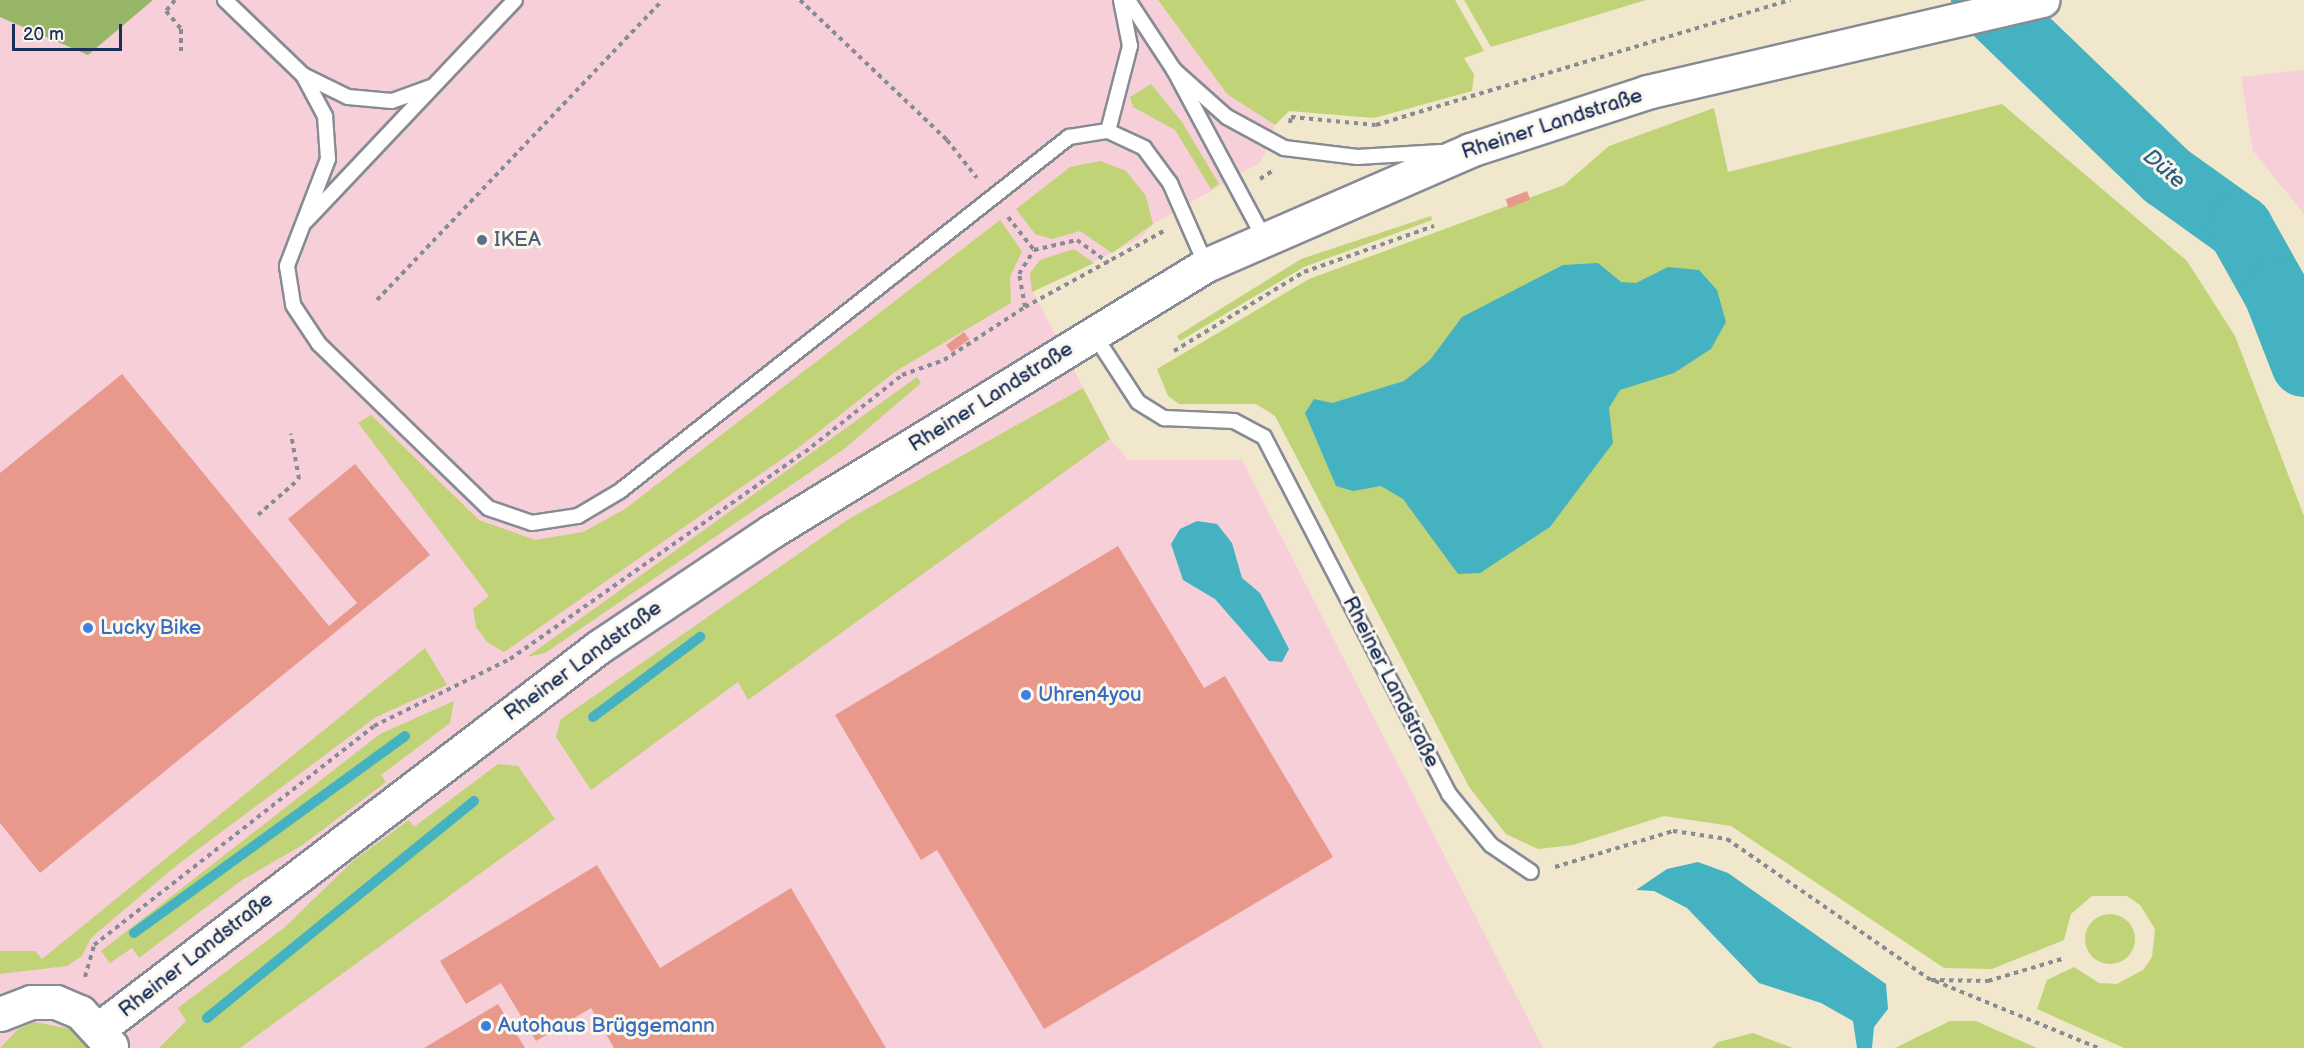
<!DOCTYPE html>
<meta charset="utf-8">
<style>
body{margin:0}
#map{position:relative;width:2304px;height:1048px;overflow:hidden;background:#f0e7cc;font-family:"Balsamiq Sans",sans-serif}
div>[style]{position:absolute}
.built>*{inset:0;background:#f6cfd9}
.green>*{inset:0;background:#c0d477}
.round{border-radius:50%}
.forest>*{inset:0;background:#98b668}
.water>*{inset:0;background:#45b2c2}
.stream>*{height:10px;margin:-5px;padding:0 5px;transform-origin:5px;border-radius:5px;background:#45b2c2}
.river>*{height:66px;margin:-33px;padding:0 33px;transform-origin:33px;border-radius:33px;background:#45b2c2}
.building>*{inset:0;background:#e8998c;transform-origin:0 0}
.path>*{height:4px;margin-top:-2px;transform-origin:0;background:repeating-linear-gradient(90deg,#868b95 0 4.5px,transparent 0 9px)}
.roads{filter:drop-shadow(2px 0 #868b95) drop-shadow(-2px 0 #868b95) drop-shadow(0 2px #868b95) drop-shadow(0 -2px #868b95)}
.service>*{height:14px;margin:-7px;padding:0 7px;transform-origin:7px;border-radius:7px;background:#fff}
.tertiary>*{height:33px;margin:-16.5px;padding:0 16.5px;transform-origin:16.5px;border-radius:16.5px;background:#fff}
.dots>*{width:16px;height:16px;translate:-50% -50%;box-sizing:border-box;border:3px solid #fbf7ec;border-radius:50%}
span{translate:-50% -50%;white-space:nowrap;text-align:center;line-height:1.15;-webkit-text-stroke:6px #fbf7ec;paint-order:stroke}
.street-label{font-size:21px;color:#1b2f5e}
.service-label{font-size:21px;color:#4e5e75}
.left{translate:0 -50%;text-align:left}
.shop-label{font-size:21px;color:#366cbe}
.water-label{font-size:22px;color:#2a5d81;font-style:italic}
.scale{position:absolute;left:12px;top:24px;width:110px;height:27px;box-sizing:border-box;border:3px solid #1b2f5e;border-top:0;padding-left:8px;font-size:18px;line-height:21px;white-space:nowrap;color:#1b2f5e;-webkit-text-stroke:4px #fbf7ec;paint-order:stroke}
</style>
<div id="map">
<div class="built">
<i style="clip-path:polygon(0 0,1158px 0,1227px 94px,1275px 125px,1261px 162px,1153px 224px,1141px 238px,1033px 292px,1110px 439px,1128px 460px,1242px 460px,1543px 1048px,0 1048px)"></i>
<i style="clip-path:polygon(2304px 70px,2304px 214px,2253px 151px,2241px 77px)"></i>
</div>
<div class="green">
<i style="clip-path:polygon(1158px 0,1455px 0,1484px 51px,1464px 58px,1474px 74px,1472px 91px,1374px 118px,1289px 111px,1275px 125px,1227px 94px)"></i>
<i style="clip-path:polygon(1464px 0,1646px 0,1491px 47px)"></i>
<i style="clip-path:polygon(1151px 84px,1182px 122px,1219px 184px,1211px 189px,1175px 130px,1133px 107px,1130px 97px)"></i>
<i style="clip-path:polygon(2002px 104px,2187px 261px,2235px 336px,2304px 516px,2304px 1048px,2124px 1048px,2037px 1009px,2047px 980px,2074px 967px,2099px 983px,2117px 984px,2143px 970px,2152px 957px,2155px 929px,2140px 905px,2127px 896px,2092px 896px,2071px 914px,2064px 940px,1992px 969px,1944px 968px,1731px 826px,1664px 816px,1573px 845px,1538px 849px,1506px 834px,1469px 787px,1275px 416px,1256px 404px,1179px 404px,1168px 396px,1157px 369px,1309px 279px,1564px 185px,1609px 146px,1714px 108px,1728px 172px)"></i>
<i style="clip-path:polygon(1100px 161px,1126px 171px,1146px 196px,1153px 224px,1112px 253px,1080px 231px,1052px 239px,1035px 234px,1016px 209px,1070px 167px)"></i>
<i style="clip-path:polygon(1431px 216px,1432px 220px,1304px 267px,1180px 341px,1177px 336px,1301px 259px)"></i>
<i style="clip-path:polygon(1000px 220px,1022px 251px,1010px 277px,1011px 303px,896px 371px,798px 448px,504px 652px,487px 642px,476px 627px,473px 609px,489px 596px,358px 423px,371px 415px,479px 520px,535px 540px,583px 532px,625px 509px)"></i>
<i style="clip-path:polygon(1074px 249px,1094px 263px,1032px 292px,1030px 273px,1040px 260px)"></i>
<i style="clip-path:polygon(917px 377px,921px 383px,844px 449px,545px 653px,527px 657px)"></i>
<i style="clip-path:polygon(1083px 388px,1110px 439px,748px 700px,738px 682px,591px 790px,556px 737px,561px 719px,847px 520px)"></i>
<i style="clip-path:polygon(425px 648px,447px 685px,376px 717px,177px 865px,91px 938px,82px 956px,67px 966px,0 974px,0 951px,35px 951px,42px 959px)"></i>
<i style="clip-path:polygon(454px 701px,450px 723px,381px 775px,386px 782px,301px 846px,242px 880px,139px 958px,132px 948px,110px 963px,101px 951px,380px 734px)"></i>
<i style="clip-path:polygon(498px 764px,518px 766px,555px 819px,240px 1048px,159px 1048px,186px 1021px,178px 1008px,285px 927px,354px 860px,409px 820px,414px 827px)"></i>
<i class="round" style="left:2085px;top:914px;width:50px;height:50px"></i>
<i style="clip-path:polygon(1950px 1021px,1976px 1021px,2037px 1048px,1895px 1048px)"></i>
<i style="clip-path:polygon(35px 1022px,71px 1029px,90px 1048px,0 1048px,18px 1029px)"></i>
<i style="clip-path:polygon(1753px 1033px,1793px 1048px,1712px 1048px,1718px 1042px)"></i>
</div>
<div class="forest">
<i style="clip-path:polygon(0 0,153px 0,88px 55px,0 17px)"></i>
</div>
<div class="water">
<i style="clip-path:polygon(1598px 263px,1621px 282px,1636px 283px,1668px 267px,1699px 270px,1717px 290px,1726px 322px,1711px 349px,1674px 373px,1620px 390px,1609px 408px,1613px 443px,1550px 527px,1480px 573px,1458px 574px,1403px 499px,1381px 486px,1353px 491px,1336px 486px,1305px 413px,1314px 399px,1332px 403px,1404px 381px,1430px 360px,1462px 317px,1563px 265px)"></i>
<i style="clip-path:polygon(1197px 521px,1217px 524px,1232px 543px,1242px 578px,1260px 593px,1289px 649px,1282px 662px,1269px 661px,1215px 599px,1183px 580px,1171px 544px,1180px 529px)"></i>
<i style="clip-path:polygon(1698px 862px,1728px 873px,1886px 984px,1888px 1009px,1874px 1027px,1872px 1048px,1857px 1048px,1853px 1021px,1821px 1003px,1759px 983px,1687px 908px,1654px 891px,1636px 890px,1667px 869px)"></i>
</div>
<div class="stream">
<i style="left:593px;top:717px;width:134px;rotate:-36.8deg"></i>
<i style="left:134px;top:933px;width:335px;rotate:-36deg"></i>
<i style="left:207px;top:1018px;width:344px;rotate:-39.1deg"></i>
</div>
<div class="river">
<i style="left:1984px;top:0;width:254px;rotate:43.9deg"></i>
<i style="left:2167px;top:176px;width:90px;rotate:35.5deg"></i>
<i style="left:2240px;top:228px;width:76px;rotate:60.7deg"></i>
<i style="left:2277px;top:294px;width:75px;rotate:68.9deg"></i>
</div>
<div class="building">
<i style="left:1527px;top:191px;width:9px;height:23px;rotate:69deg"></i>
<i style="left:964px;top:332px;width:9px;height:22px;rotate:54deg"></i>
<i style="clip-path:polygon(122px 374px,329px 626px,357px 603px,288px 519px,355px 464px,430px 555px,40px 873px,0 823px,0 473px)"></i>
<i style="clip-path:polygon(1118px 546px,1204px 688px,1225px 676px,1333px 857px,1044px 1029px,937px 850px,921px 860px,835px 715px)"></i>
<i style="clip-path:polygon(597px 865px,660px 968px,791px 888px,886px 1048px,614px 1048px,591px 1008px,536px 1041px,501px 983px,466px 1004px,440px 961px)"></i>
<i style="clip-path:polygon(498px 1004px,525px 1048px,424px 1048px)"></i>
</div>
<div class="path">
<i style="left:175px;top:0;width:14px;rotate:129deg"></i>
<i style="left:166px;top:11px;width:23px;rotate:50deg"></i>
<i style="left:181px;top:29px;width:22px;rotate:90deg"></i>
<i style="left:800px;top:0;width:203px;rotate:43.6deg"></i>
<i style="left:947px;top:140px;width:48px;rotate:51.7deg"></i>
<i style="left:1290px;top:123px;width:6px;rotate:-81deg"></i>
<i style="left:1291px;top:117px;width:85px;rotate:5.4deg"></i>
<i style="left:1376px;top:125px;width:433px;rotate:-16.8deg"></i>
<i style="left:1260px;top:179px;width:17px;rotate:-33deg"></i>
<i style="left:1008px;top:217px;width:42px;rotate:51.8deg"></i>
<i style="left:1034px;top:250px;width:44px;rotate:-13.1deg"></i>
<i style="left:1077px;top:240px;width:39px;rotate:36deg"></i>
<i style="left:377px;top:300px;width:414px;rotate:-46.4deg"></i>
<i style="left:1025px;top:307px;width:34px;rotate:-100deg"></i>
<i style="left:1019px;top:274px;width:28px;rotate:-58deg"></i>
<i style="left:1174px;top:351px;width:152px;rotate:-31.3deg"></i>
<i style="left:1304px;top:272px;width:138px;rotate:-19.5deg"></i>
<i style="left:258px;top:515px;width:55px;rotate:-41.3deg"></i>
<i style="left:299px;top:479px;width:46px;rotate:-100.1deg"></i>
<i style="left:1555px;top:867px;width:123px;rotate:-17deg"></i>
<i style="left:1673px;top:831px;width:55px;rotate:8.4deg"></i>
<i style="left:1727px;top:839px;width:248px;rotate:34.7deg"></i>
<i style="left:1931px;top:980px;width:57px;rotate:1deg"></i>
<i style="left:1988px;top:981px;width:77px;rotate:-16.6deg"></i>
<i style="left:85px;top:977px;width:33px;rotate:-74deg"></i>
<i style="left:94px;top:945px;width:355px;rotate:-38deg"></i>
<i style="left:374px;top:726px;width:152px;rotate:-26.2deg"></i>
<i style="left:510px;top:659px;width:360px;rotate:-35.1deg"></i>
<i style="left:805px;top:452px;width:124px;rotate:-38.4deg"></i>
<i style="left:902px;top:375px;width:45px;rotate:-19.7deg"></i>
<i style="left:944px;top:360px;width:97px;rotate:-33.2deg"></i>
<i style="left:1025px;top:307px;width:158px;rotate:-28.7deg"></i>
<i style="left:1935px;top:981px;width:176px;rotate:22.3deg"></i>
</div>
<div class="roads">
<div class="service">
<i style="left:225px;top:0;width:108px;rotate:43.9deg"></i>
<i style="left:303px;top:75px;width:47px;rotate:61.8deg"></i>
<i style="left:325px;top:116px;width:43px;rotate:86deg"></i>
<i style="left:328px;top:159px;width:115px;rotate:111deg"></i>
<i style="left:287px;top:266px;width:39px;rotate:81deg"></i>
<i style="left:293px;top:305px;width:47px;rotate:56.3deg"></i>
<i style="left:319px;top:344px;width:235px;rotate:44.1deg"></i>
<i style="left:488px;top:508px;width:46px;rotate:18.8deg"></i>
<i style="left:532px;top:523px;width:47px;rotate:-8.7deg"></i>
<i style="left:578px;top:516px;width:49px;rotate:-30.8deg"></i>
<i style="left:620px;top:491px;width:572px;rotate:-38.25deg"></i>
<i style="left:1069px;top:137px;width:39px;rotate:-9deg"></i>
<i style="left:1108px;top:131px;width:40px;rotate:25deg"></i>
<i style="left:1144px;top:148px;width:44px;rotate:53.4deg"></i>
<i style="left:1170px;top:183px;width:90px;rotate:66.3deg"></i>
<i style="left:1128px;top:0;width:84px;rotate:56.7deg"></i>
<i style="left:1174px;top:70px;width:188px;rotate:61.8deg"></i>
<i style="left:1174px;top:70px;width:71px;rotate:41.6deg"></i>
<i style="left:1227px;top:117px;width:65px;rotate:28.5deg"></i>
<i style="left:1284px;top:148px;width:74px;rotate:7deg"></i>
<i style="left:1357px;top:157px;width:84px;rotate:-3.4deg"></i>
<i style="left:303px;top:75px;width:50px;rotate:26.1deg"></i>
<i style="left:348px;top:97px;width:44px;rotate:5.2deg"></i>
<i style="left:392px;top:101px;width:41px;rotate:-19.7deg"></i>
<i style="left:1108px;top:131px;width:88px;rotate:-75.5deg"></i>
<i style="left:1130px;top:46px;width:47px;rotate:-101.1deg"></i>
<i style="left:306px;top:221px;width:304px;rotate:-46.6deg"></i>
<i style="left:1093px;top:333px;width:82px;rotate:56.9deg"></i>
<i style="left:1138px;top:402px;width:31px;rotate:32deg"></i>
<i style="left:1164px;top:418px;width:70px;rotate:2.5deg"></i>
<i style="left:1234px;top:421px;width:34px;rotate:28deg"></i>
<i style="left:1264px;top:437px;width:402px;rotate:62.6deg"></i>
<i style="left:1449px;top:794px;width:66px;rotate:50.5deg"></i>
<i style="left:1491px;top:845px;width:48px;rotate:34deg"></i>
</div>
<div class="tertiary">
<i style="left:0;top:1014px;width:33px;rotate:-21deg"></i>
<i style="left:31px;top:1002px;width:25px"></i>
<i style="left:56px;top:1002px;width:26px;rotate:23deg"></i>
<i style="left:80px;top:1012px;width:46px;rotate:47.6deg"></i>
<i style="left:100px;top:1028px;width:629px;rotate:-37.38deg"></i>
<i style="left:600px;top:646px;width:207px;rotate:-33.8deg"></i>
<i style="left:772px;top:531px;width:509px;rotate:-31.5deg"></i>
<i style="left:1206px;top:265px;width:288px;rotate:-23.5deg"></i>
<i style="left:1470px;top:150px;width:186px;rotate:-18.1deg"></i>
<i style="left:1647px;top:92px;width:406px;rotate:-13.1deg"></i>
</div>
</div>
<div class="dots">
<i style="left:482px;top:240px;background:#5c6f8a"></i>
<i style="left:88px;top:628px;background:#3f7fe0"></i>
<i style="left:1026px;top:695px;background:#3f7fe0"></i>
<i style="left:486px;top:1026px;background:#3f7fe0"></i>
</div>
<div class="street-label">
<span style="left:1552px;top:124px;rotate:-18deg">Rheiner Landstraße</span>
<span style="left:991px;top:397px;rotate:-32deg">Rheiner Landstraße</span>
<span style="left:583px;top:661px;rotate:-36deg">Rheiner Landstraße</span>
<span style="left:1391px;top:682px;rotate:63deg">Rheiner Landstraße</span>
<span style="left:196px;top:955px;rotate:-38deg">Rheiner Landstraße</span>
</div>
<div class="service-label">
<span class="left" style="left:494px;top:240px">IKEA</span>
</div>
<div class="shop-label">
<span class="left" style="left:100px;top:628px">Lucky Bike</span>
<span class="left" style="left:1038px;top:695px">Uhren4you</span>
<span class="left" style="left:498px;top:1026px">Autohaus Brüggemann</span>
</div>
<div class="water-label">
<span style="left:2164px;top:169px;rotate:41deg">Düte</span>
</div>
<div class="scale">20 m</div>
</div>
